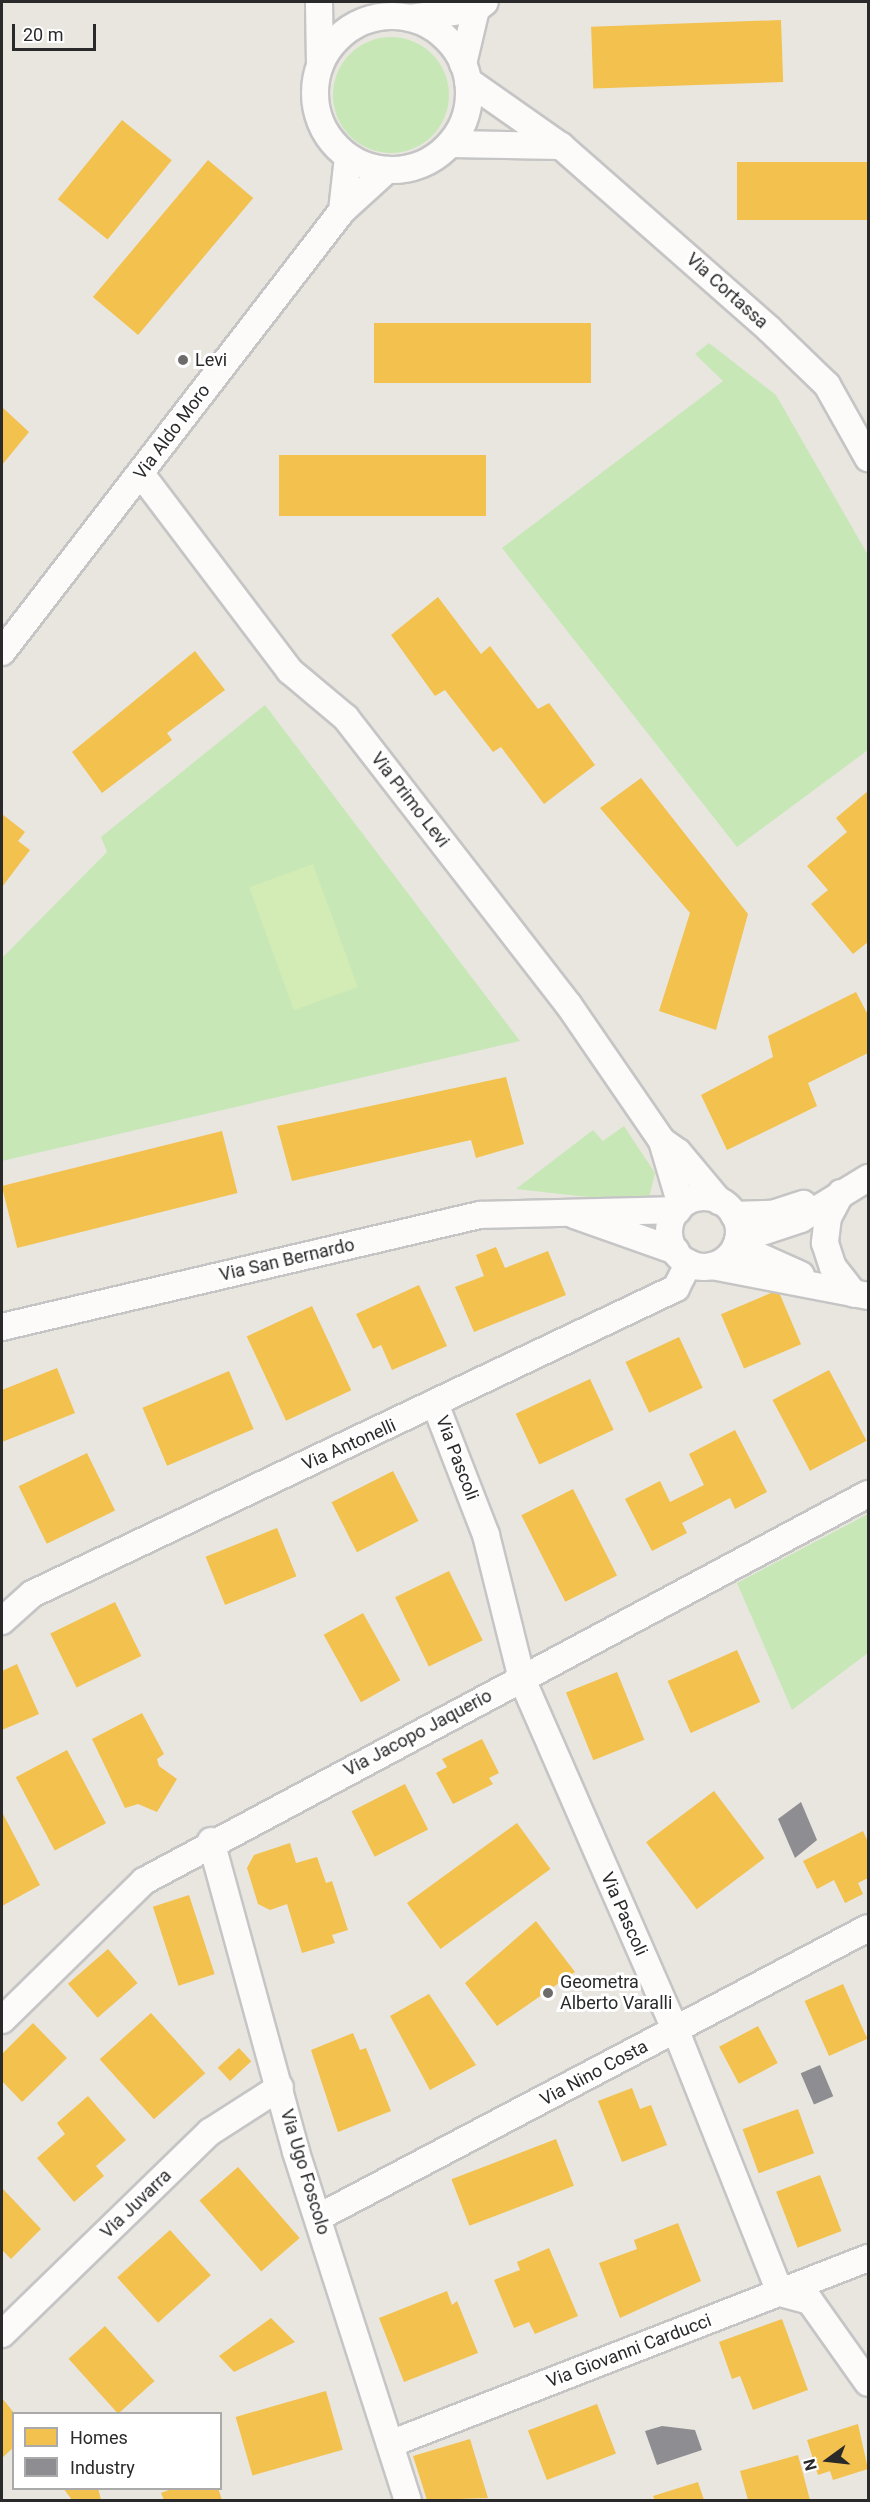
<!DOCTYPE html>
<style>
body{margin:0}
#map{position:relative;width:870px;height:2502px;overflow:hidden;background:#e9e6e0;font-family:Roboto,sans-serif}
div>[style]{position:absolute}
.green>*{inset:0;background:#c7e7b7}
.round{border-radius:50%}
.pitch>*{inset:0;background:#d3ebb4;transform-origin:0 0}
.homes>*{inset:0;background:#f2c14e;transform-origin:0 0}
.industry>*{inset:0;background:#8d8d92;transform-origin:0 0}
.roads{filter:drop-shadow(2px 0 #c6c5c6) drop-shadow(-2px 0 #c6c5c6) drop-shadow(0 2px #c6c5c6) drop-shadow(0 -2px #c6c5c6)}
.street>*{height:26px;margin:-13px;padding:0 13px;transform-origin:13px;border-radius:13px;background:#fcfbfa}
.street>.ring{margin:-13px;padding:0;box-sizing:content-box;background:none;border:26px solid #fcfbfa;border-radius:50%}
.dots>*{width:16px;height:16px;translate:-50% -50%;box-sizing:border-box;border:3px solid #fff;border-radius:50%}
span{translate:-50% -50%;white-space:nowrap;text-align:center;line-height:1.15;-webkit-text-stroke:6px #fff;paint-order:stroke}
.street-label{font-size:18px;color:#2a2a2a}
.poi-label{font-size:18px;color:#2a2a2a}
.left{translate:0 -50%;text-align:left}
.frame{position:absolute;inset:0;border:3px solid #2a2a2a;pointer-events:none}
.legend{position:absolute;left:12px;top:2412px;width:210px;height:78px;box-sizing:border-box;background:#fff;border:2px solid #aaa;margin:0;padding:8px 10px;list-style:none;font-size:18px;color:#2a2a2a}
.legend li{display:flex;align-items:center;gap:12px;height:30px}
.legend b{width:30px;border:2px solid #aaa}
.north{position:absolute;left:798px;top:2430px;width:60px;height:60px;-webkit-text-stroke:4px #fff;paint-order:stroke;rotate:255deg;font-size:16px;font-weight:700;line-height:24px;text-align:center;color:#2a2a2a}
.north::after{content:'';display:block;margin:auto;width:21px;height:27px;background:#2a2a2a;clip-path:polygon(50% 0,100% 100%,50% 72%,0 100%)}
.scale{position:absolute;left:12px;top:24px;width:84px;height:27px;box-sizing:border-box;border:3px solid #2a2a2a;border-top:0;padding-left:8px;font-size:18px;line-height:21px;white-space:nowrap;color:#2a2a2a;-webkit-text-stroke:4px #fff;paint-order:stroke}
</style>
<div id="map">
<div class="green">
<i class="round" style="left:333px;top:37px;width:116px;height:116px"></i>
<i style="clip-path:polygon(709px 343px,776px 395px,868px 555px,868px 750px,737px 847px,502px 548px,723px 381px,695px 354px)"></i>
<i style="clip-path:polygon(265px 705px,520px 1041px,2px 1161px,2px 958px,107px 852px,101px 837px)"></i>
<i style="clip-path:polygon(624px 1126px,655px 1173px,649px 1198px,642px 1203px,516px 1189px,593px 1130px,603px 1141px)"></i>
<i style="clip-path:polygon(868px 1514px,868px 1653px,792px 1710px,737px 1583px)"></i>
</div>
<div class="pitch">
<i style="left:313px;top:864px;width:131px;height:68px;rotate:70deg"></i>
</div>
<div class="homes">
<i style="left:781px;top:20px;width:62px;height:190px;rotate:88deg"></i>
<i style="left:122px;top:120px;width:64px;height:102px;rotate:39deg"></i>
<i style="left:208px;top:160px;width:59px;height:179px;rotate:40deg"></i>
<i style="left:868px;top:162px;width:58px;height:131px;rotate:90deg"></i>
<i style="left:374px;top:323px;width:217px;height:60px"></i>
<i style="clip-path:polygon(2px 407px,29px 432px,2px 465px)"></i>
<i style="left:486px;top:455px;width:61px;height:207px;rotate:90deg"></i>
<i style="clip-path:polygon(438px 597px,481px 654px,490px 646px,538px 709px,549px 703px,595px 765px,544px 804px,501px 747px,493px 752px,445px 690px,435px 696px,391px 635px)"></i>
<i style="clip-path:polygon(195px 651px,225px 690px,167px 733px,172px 740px,102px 793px,72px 752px)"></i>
<i style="clip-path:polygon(641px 778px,748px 914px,716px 1030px,659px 1011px,690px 913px,600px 808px)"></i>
<i style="clip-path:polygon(868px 791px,868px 942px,853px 954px,811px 904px,828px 890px,807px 866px,847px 832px,836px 818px)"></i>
<i style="clip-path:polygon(2px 814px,25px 832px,18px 841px,30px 850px,2px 887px)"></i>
<i style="clip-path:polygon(856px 992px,868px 1015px,868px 1053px,808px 1083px,817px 1106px,727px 1150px,701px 1095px,773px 1057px,768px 1036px)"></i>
<i style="clip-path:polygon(506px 1077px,524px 1144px,476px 1158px,471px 1140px,292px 1181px,277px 1126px)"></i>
<i style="left:222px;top:1131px;width:64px;height:227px;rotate:76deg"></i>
<i style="clip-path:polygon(496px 1247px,505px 1268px,548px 1251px,566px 1295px,474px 1332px,455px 1287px,484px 1276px,476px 1255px)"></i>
<i style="clip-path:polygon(419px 1285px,447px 1346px,392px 1370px,381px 1345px,373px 1349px,356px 1314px)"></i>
<i style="left:778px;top:1290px;width:59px;height:62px;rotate:67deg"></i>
<i style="left:312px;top:1306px;width:93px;height:72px;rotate:65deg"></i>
<i style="left:679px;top:1337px;width:56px;height:59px;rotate:65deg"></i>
<i style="clip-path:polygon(57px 1368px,75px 1413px,2px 1442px,2px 1390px)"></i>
<i style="left:829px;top:1370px;width:80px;height:64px;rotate:62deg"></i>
<i style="left:229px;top:1371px;width:63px;height:94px;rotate:67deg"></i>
<i style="left:590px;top:1379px;width:56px;height:82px;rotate:65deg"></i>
<i style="clip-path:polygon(735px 1430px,767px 1492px,735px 1509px,730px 1498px,682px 1523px,687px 1533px,652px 1551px,625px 1499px,660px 1481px,670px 1502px,704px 1485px,689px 1454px)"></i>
<i style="left:87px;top:1453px;width:64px;height:76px;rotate:64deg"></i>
<i style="left:393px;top:1471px;width:56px;height:69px;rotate:63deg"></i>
<i style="left:573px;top:1489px;width:97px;height:58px;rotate:63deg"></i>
<i style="left:277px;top:1528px;width:52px;height:77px;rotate:68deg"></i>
<i style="left:449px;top:1571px;width:77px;height:60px;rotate:64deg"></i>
<i style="left:115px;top:1602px;width:60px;height:72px;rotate:64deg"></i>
<i style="left:363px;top:1613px;width:77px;height:45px;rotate:61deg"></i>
<i style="left:737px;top:1650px;width:57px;height:76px;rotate:66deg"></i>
<i style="clip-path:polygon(17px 1664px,39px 1714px,2px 1730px,2px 1671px)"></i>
<i style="left:617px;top:1672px;width:73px;height:55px;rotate:68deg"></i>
<i style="clip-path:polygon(142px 1713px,164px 1754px,157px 1759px,159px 1766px,177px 1779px,157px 1812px,138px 1804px,125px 1808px,92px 1739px)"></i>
<i style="clip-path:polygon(482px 1739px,499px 1773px,489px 1778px,493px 1784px,453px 1804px,436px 1773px,447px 1767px,442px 1759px)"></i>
<i style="left:67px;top:1750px;width:83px;height:58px;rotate:62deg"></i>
<i style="left:405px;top:1784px;width:51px;height:60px;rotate:63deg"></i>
<i style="left:714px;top:1791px;width:84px;height:85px;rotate:53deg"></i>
<i style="clip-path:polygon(2px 1812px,40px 1885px,2px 1906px)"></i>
<i style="left:517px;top:1823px;width:57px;height:136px;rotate:54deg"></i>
<i style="clip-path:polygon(863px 1831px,868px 1842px,868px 1878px,858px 1883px,863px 1894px,845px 1903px,834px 1880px,817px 1889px,803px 1861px)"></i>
<i style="clip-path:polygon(290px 1843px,296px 1863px,317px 1857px,326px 1883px,332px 1881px,348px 1930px,332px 1935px,335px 1943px,302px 1953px,287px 1904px,270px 1910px,258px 1904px,247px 1868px,254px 1855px)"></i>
<i style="left:189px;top:1895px;width:83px;height:38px;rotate:72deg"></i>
<i style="clip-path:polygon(536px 1921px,575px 1972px,497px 2026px,465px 1983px)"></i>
<i style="left:108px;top:1949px;width:45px;height:53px;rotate:49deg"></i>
<i style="left:843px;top:1984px;width:60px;height:42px;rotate:66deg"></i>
<i style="clip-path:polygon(429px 1994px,476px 2065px,430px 2090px,390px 2016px)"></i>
<i style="left:151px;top:2013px;width:81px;height:69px;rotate:48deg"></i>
<i style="clip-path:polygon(33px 2023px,67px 2058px,22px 2102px,2px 2081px,2px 2054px)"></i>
<i style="left:758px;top:2026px;width:42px;height:44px;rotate:62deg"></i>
<i style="clip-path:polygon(353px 2033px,360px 2050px,366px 2048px,391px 2111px,338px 2132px,311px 2050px)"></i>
<i style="left:239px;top:2048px;width:18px;height:29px;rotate:47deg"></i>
<i style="clip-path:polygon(632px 2088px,640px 2109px,651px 2105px,667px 2145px,622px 2162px,598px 2101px)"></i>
<i style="clip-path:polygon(88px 2096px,126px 2140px,96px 2166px,104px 2176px,74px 2202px,37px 2158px,65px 2134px,57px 2123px)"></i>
<i style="left:798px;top:2109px;width:47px;height:59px;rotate:70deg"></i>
<i style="left:556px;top:2139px;width:50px;height:112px;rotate:69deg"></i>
<i style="left:238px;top:2167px;width:94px;height:51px;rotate:49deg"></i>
<i style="left:820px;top:2175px;width:60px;height:47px;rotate:69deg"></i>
<i style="clip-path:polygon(2px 2188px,41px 2229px,11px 2259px,2px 2250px)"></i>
<i style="clip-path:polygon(678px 2223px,701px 2281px,620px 2318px,599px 2263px,637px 2249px,634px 2240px)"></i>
<i style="left:170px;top:2230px;width:61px;height:71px;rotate:48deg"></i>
<i style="clip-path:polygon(549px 2248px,578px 2316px,535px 2334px,529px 2322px,514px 2328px,494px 2280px,520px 2270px,517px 2262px)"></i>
<i style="clip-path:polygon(447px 2291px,452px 2305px,457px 2301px,478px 2353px,404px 2382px,379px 2318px)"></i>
<i style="clip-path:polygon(271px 2318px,295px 2342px,234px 2372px,219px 2356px)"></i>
<i style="clip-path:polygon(782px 2319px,808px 2390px,753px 2410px,740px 2376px,732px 2379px,719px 2342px)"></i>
<i style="left:105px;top:2326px;width:74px;height:49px;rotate:48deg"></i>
<i style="left:326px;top:2391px;width:61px;height:94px;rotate:74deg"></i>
<i style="clip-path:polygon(2px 2398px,14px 2413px,14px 2447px,2px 2458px)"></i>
<i style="left:597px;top:2404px;width:53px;height:74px;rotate:69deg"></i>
<i style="clip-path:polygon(858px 2424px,868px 2469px,833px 2480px,830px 2471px,818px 2475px,807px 2440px)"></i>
<i style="clip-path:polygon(470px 2439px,488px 2498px,427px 2500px,413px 2456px)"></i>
<i style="clip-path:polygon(798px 2455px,810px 2500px,748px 2500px,740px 2471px)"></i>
<i style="clip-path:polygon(698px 2482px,704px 2500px,655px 2500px,653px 2496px)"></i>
<i style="clip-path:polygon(63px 2488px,98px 2488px,101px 2500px,72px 2500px)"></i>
<i style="clip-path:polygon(174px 2488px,218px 2488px,222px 2500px,164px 2500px,161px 2493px)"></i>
</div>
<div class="industry">
<i style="clip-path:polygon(801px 1802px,817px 1840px,795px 1858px,778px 1819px)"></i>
<i style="left:820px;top:2065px;width:34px;height:21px;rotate:67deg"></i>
<i style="clip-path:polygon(662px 2426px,695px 2430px,702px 2450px,657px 2465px,645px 2431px)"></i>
</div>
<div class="roads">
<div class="street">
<i style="left:319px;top:2px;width:62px;rotate:89.1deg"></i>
<i class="ring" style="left:315px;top:16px;width:128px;height:128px"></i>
<i style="left:410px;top:18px;width:67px;rotate:-7.8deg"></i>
<i style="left:476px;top:9px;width:11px;rotate:-38deg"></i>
<i style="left:463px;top:64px;width:57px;rotate:-76.7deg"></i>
<i style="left:468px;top:81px;width:113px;rotate:35deg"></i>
<i style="left:561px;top:146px;width:277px;rotate:41.3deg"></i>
<i style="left:769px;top:329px;width:81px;rotate:44deg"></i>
<i style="left:827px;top:385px;width:84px;rotate:60.7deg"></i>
<i style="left:451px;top:144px;width:110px;rotate:1deg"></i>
<i style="left:342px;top:211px;width:54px;rotate:-83.7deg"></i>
<i style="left:141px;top:474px;width:247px;rotate:52.9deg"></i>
<i style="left:290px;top:671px;width:73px;rotate:40deg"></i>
<i style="left:346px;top:718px;width:362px;rotate:52.2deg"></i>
<i style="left:568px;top:1004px;width:166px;rotate:55.5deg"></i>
<i style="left:662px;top:1141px;width:67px;rotate:73.5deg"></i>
<i style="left:2px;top:652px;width:557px;rotate:-52.37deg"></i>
<i style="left:342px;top:211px;width:61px;rotate:-42.3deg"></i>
<i style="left:662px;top:1141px;width:19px;rotate:35deg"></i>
<i style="left:678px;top:1152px;width:64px;rotate:50.1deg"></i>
<i style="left:841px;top:1193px;width:27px;rotate:118deg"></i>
<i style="left:828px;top:1217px;width:26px;rotate:97deg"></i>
<i style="left:825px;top:1243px;width:25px;rotate:72deg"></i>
<i style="left:833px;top:1267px;width:34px;rotate:52deg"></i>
<i class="ring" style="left:669px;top:1197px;width:44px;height:44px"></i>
<i style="left:574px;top:1215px;width:108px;rotate:19.4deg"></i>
<i style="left:734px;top:1215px;width:38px;rotate:-2deg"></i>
<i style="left:772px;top:1214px;width:33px;rotate:-18deg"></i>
<i style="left:738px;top:1240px;width:66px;rotate:-18.4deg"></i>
<i style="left:801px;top:1219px;width:79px;rotate:-31.5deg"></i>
<i style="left:736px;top:1246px;width:71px;rotate:24deg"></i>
<i style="left:712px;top:1266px;width:159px;rotate:10.9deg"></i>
<i style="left:2px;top:1327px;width:491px;rotate:-13.2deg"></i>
<i style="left:480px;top:1215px;width:198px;rotate:-1.4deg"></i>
<i style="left:436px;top:1406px;width:138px;rotate:68.8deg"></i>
<i style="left:486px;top:1535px;width:148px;rotate:76deg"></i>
<i style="left:522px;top:1679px;width:384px;rotate:66.4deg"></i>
<i style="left:676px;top:2031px;width:282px;rotate:68.3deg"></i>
<i style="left:780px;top:2293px;width:31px;rotate:15deg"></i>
<i style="left:810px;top:2301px;width:100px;rotate:54.7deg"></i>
<i style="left:2px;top:1621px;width:40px;rotate:-42deg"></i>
<i style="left:32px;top:1594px;width:713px;rotate:-25.41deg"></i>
<i style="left:676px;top:1288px;width:28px;rotate:-63deg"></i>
<i style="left:211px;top:1841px;width:322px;rotate:74.7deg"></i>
<i style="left:296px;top:2152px;width:366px;rotate:72.2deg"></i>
<i style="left:2px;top:2020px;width:199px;rotate:-44.4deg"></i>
<i style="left:144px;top:1881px;width:821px;rotate:-28.13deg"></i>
<i style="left:319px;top:2217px;width:620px;rotate:-27.76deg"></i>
<i style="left:2px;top:2334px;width:290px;rotate:-44.2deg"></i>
<i style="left:210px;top:2132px;width:83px;rotate:-32.7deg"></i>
<i style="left:390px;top:2444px;width:513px;rotate:-21.26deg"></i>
</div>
</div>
<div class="dots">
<i style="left:183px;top:360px;background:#6d6c6a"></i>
<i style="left:548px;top:1993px;background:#6d6c6a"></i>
</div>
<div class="street-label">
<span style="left:727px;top:291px;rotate:42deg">Via Cortassa</span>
<span style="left:172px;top:432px;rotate:-53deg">Via Aldo Moro</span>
<span style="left:410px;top:800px;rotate:52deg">Via Primo Levi</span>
<span style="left:287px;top:1260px;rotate:-13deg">Via San Bernardo</span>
<span style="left:349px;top:1445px;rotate:-24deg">Via Antonelli</span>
<span style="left:457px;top:1458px;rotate:69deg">Via Pascoli</span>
<span style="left:418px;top:1733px;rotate:-28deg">Via Jacopo Jaquerio</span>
<span style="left:624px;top:1914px;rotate:66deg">Via Pascoli</span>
<span style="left:594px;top:2073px;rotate:-28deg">Via Nino Costa</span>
<span style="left:305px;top:2172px;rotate:73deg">Via Ugo Foscolo</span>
<span style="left:136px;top:2204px;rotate:-44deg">Via Juvarra</span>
<span style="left:629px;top:2351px;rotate:-21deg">Via Giovanni Carducci</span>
</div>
<div class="poi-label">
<span class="left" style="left:195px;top:360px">Levi</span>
<span class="left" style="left:560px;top:1993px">Geometra<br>Alberto Varalli</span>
</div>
<div class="frame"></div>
<ul class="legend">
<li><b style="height:16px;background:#f2c14e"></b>Homes</li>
<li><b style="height:16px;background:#8d8d92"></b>Industry</li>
</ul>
<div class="north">N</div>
<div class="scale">20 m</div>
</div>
